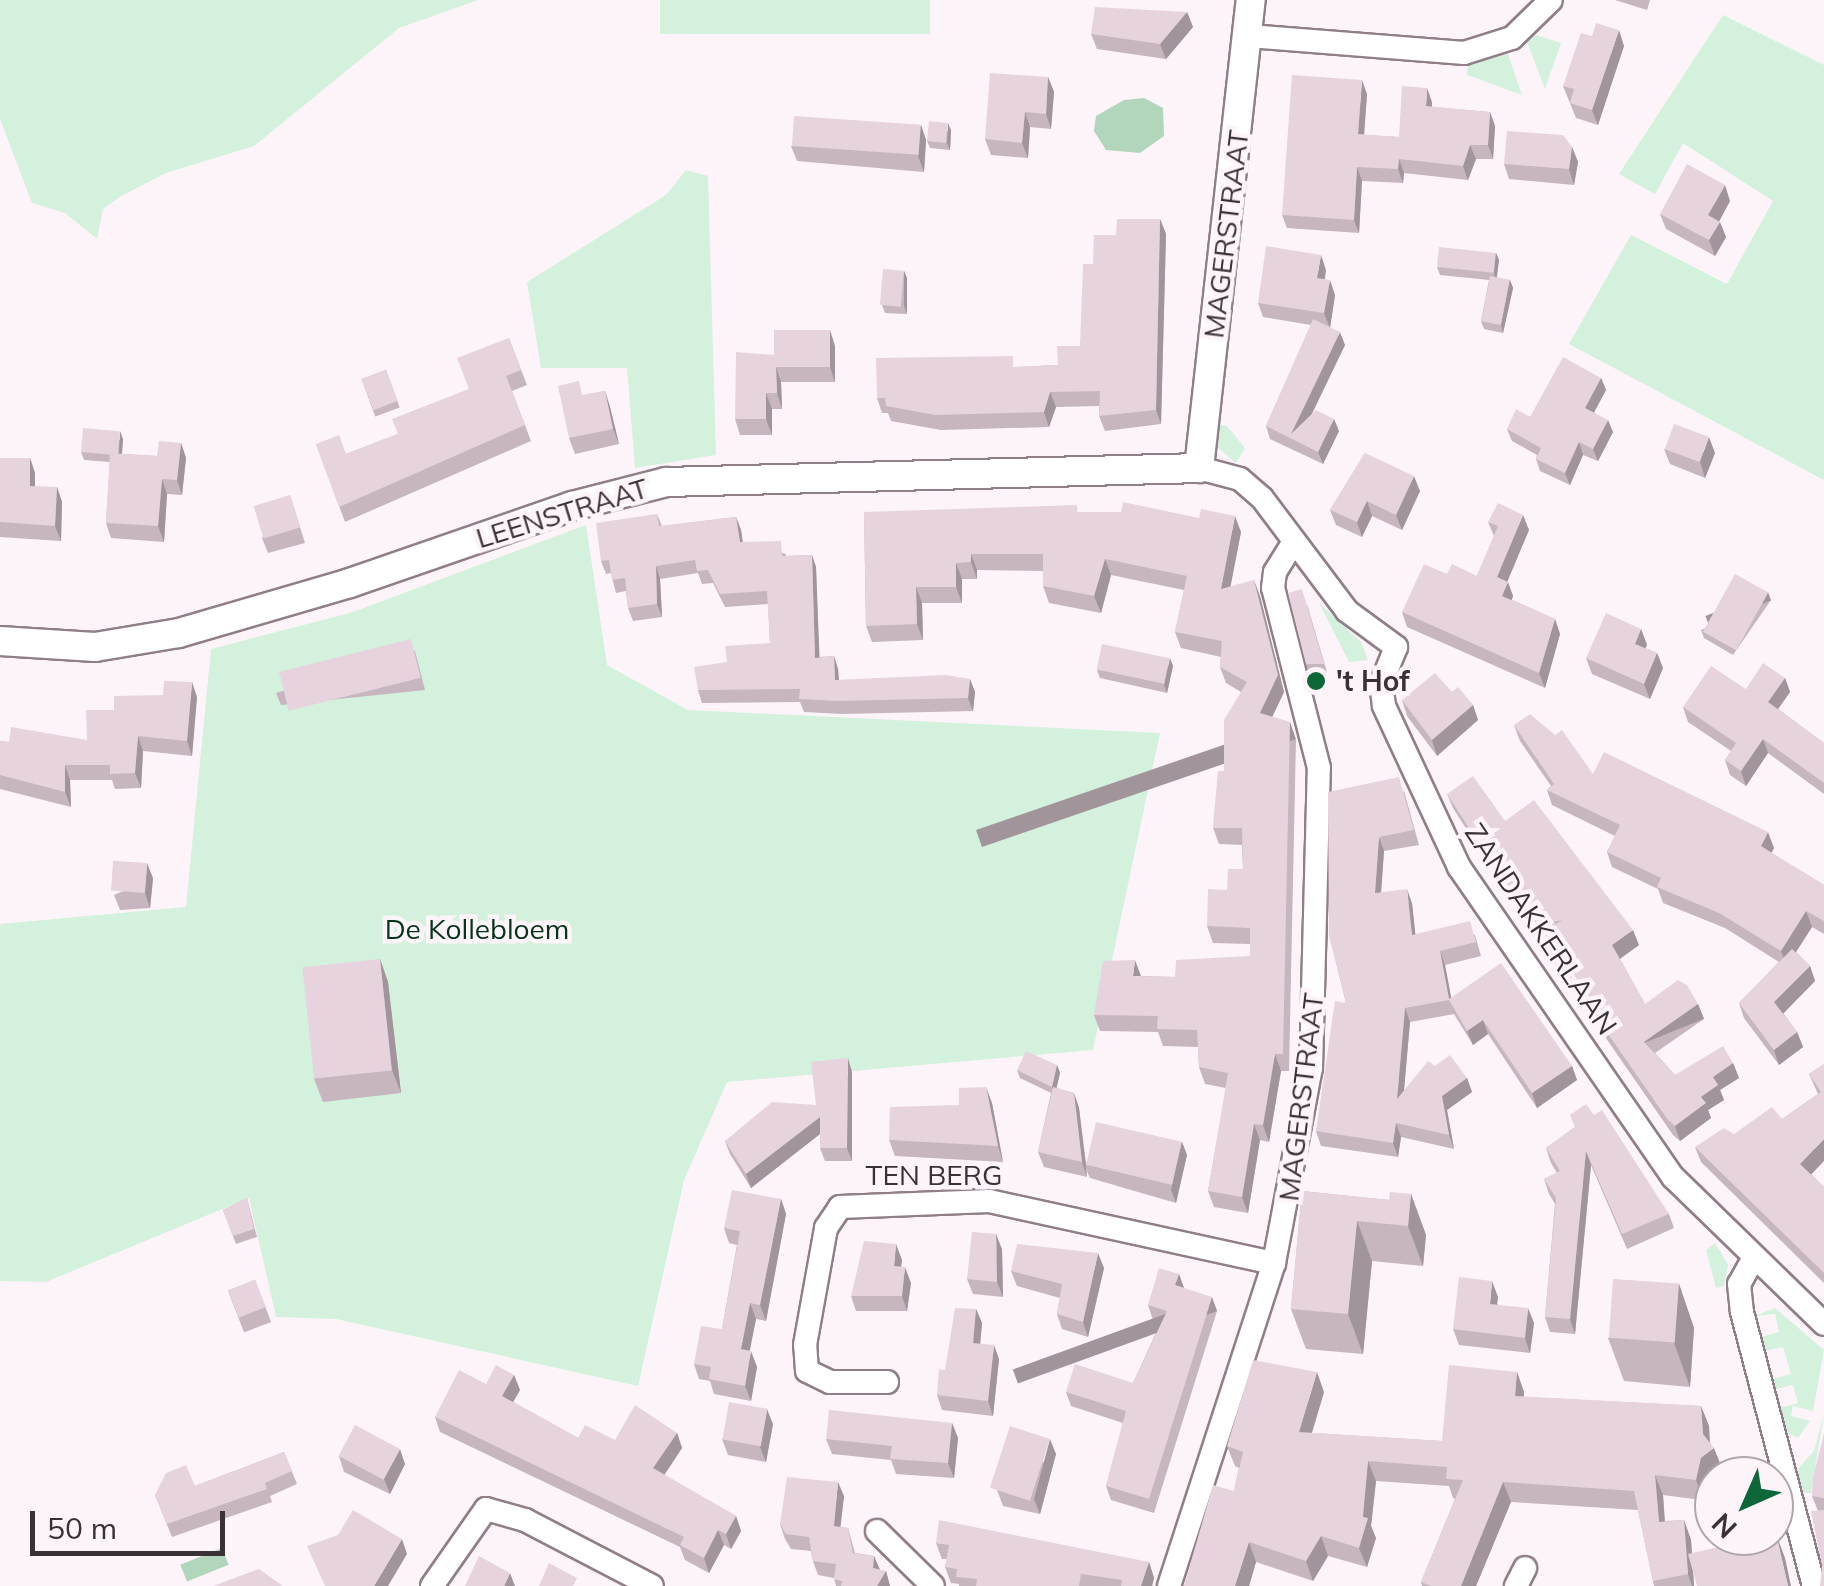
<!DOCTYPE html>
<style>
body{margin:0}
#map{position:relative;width:1824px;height:1586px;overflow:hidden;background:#fdf4f9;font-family:Mulish,sans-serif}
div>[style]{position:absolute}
.green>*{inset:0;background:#d3f1dc;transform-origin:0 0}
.water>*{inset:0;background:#b1d6bb;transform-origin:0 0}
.roads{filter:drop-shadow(2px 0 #907e88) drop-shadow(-2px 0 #907e88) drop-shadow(0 2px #907e88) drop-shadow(0 -2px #907e88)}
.minor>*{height:22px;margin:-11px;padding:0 11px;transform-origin:11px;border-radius:11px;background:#fff}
.tertiary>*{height:28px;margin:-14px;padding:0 14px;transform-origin:14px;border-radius:14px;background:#fff}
.wall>*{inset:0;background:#c7b5bf;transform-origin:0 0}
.shaded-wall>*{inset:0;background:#a2949b;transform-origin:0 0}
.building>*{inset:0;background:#e7d3de;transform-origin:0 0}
.dots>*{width:28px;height:28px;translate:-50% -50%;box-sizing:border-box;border:5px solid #fdf4f9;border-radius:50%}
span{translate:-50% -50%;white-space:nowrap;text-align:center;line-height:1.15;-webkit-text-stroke:9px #fdf4f9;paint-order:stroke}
.street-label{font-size:28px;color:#393136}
.poi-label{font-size:28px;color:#393136;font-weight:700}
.left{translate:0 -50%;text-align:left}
.park-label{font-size:28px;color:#06341b}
.north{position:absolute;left:1694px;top:1456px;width:100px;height:100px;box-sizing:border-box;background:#fdf4f9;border:2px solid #afa6ab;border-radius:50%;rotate:225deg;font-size:28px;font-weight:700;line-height:40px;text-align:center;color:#393136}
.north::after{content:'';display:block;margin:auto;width:35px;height:45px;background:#0d6739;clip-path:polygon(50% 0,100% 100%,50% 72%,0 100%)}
.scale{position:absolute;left:30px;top:1511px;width:195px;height:45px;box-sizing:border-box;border:5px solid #393136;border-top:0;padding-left:12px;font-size:30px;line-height:35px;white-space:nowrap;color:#393136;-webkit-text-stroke:8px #fdf4f9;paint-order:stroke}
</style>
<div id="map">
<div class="green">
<i style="clip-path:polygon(0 0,478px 0,399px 28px,254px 146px,166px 173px,121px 196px,103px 209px,97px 239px,65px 213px,32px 203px,0 119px)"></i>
<i style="left:660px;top:0;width:270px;height:34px"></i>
<i style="clip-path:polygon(1723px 15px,1824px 65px,1824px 480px,1569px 344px,1631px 235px,1727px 284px,1773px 201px,1683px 143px,1655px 194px,1619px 174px)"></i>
<i style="clip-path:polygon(1536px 35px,1561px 43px,1545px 89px,1527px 42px)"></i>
<i style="clip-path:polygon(1508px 54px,1522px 95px,1467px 75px,1468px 63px)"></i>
<i style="clip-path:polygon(686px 170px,708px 176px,716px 455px,635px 468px,627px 368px,541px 368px,527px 282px,666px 195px)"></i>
<i style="clip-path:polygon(1215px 424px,1227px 426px,1245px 448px,1236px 463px,1217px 447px)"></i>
<i style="clip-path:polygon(586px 525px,607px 665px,688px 710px,1160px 733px,1093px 1050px,727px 1082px,684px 1180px,638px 1386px,336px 1319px,276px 1317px,249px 1198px,46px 1282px,0 1281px,0 924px,186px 907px,211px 649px,350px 613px)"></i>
<i style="clip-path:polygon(1319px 603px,1361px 642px,1368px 660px,1349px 662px)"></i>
<i style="clip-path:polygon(1715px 1243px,1728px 1265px,1724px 1286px,1716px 1288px,1706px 1250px)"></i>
<i style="clip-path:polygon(1775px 1308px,1824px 1350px,1813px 1411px,1793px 1406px,1791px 1416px,1810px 1421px,1798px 1438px,1786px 1432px,1779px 1408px,1798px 1403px,1793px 1385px,1775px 1389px,1772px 1379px,1791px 1374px,1783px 1347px,1764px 1351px,1761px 1337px,1779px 1332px,1775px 1314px,1755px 1316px)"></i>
<i style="clip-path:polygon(1824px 1414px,1811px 1493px,1804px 1493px,1796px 1471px,1814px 1451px)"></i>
</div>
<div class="water">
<i style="clip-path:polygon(1144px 98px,1163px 108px,1164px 136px,1140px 153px,1106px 150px,1094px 131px,1096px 116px,1124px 100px)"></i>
<i style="left:222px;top:1548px;width:18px;height:45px;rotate:68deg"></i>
</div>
<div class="roads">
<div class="minor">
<i style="left:1249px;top:36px;width:216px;rotate:4.5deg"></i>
<i style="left:1464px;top:53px;width:50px;rotate:-17.4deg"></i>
<i style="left:1512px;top:38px;width:54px;rotate:-44.3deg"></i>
<i style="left:1199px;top:468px;width:42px;rotate:15deg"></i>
<i style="left:1240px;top:479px;width:29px;rotate:41deg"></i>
<i style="left:1262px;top:498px;width:141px;rotate:53deg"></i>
<i style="left:1347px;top:611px;width:61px;rotate:36.3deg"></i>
<i style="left:1396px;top:647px;width:40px;rotate:112deg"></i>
<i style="left:1381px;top:684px;width:22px;rotate:82deg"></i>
<i style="left:1384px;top:706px;width:178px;rotate:65deg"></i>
<i style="left:1459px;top:867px;width:377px;rotate:55.4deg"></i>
<i style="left:1673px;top:1177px;width:211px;rotate:44.2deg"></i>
<i style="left:1752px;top:1261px;width:26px;rotate:119deg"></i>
<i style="left:1739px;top:1284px;width:28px;rotate:84deg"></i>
<i style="left:1742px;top:1312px;width:283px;rotate:75.3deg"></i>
<i style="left:887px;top:1382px;width:57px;rotate:180deg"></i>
<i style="left:830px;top:1382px;width:25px;rotate:-154deg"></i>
<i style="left:807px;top:1371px;width:26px;rotate:-94deg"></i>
<i style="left:805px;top:1345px;width:119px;rotate:-79.8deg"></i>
<i style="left:826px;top:1228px;width:25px;rotate:-56deg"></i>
<i style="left:840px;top:1207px;width:149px;rotate:-2.3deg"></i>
<i style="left:989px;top:1201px;width:292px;rotate:12.3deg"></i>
<i style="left:877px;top:1531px;width:78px;rotate:44.5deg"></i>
<i style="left:432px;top:1586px;width:94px;rotate:-55deg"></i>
<i style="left:486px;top:1509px;width:41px;rotate:15.8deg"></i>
<i style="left:525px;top:1520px;width:143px;rotate:27.5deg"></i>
<i style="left:1169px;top:1586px;width:340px;rotate:-72deg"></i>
<i style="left:1274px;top:1263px;width:198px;rotate:-79.3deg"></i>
<i style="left:1311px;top:1068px;width:300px;rotate:-88.5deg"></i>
<i style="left:1319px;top:768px;width:186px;rotate:-104.3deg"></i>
<i style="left:1273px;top:588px;width:16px;rotate:-83deg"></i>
<i style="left:1275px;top:572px;width:36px;rotate:-58deg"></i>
<i style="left:1516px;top:1586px;width:20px;rotate:-63deg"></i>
</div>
<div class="tertiary">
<i style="left:0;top:641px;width:95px;rotate:3.6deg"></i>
<i style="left:95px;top:647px;width:85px;rotate:-9.5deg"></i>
<i style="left:179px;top:633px;width:178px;rotate:-16.3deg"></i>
<i style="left:350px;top:583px;width:235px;rotate:-19.1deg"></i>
<i style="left:572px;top:506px;width:97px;rotate:-14.3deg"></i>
<i style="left:666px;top:482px;width:533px;rotate:-1.5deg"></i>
<i style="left:1199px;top:468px;width:471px;rotate:-83.7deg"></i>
</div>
</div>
<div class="wall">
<i style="clip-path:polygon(1615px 0,1650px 0,1647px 10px)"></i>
<i style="clip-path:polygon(1187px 12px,1193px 27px,1166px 59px,1097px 49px,1091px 34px)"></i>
<i style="clip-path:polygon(1624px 46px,1598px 125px,1576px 118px,1563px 86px)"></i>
<i style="clip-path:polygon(1048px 77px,1054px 92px,1051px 129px,1030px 127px,1028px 158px,991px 155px,985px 139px)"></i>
<i style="clip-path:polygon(1367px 94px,1364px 135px,1399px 137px,1432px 102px,1432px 107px,1490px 112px,1495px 126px,1493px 159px,1476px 159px,1468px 180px,1404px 173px,1403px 183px,1362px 181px,1359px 233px,1287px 228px,1282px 215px)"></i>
<i style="clip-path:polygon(921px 125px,926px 140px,924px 172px,797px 161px,791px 146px)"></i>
<i style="clip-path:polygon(951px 130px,950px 150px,930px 148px,927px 141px)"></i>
<i style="clip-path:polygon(1572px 147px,1578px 162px,1574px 185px,1509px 179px,1504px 164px)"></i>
<i style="clip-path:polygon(1730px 201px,1719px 221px,1726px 237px,1715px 256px,1666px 229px,1660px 214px)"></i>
<i style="clip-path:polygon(1160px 219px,1166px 234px,1161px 424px,1105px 431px,1099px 416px,1099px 406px,1056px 407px,1049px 427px,941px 430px,891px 421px,888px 413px,882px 413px,877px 398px,1017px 367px,1058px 365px,1080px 346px,1093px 264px,1116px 235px)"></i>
<i style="clip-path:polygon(1496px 253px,1499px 260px,1497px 278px,1510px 280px,1513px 288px,1503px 333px,1484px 329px,1481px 321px,1489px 280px,1440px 275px,1437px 267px)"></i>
<i style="clip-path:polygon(1326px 270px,1325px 279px,1335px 295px,1330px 327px,1345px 345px,1312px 414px,1339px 431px,1323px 464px,1270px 439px,1266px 426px,1311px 325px,1263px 317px,1258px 303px)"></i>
<i style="clip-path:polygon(904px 271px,907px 278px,907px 314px,885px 313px,882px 305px)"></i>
<i style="clip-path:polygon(509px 338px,527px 385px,512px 391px,531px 441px,345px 522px,316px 444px,346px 454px,398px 434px,469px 389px)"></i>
<i style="clip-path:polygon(835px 346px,835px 382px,781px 382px,782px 409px,772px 409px,772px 435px,740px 435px,735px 419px,774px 355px)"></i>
<i style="left:386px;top:370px;width:40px;height:26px;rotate:70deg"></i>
<i style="clip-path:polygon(1601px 378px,1606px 390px,1594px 412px,1613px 432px,1598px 461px,1583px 455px,1570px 485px,1540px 471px,1536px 459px,1537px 455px,1512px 441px,1507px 429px)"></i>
<i style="clip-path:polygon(605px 391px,610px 407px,619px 444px,575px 454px,569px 438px,584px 395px)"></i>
<i style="clip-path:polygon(123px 439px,122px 454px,157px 456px,181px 443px,186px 458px,182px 495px,167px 494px,164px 542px,111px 538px,106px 523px,110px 462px,84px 460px,81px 452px)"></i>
<i style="clip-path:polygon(1664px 449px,1715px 453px,1705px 478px,1670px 464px)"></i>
<i style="clip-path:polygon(1365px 453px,1420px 491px,1402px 530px,1372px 516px,1362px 537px,1336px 525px,1330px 510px)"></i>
<i style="clip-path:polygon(0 458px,30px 458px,35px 473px,35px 487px,57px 487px,62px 502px,61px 541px,0 537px)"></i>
<i style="clip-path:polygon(290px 495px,305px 543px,268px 553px,262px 538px)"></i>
<i style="clip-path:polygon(864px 512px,1079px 512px,1241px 532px,1230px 586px,1260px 596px,1284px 692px,1272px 717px,1296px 739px,1289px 1071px,1281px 1071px,1269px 1142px,1260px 1140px,1248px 1213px,1214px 1207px,1208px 1191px,1226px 1088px,1205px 1084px,1199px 1067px,1198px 1047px,1163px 1046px,1158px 1032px,1100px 1031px,1094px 1015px,1141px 976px,1175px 977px,1250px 956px,1250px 944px,1213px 943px,1207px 926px,1227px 890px,1243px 869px,1242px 845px,1219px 844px,1213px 828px,1241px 692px,1226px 683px,1220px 667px,1221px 657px,1181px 648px,1175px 632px,1184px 590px,1111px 575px,1101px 613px,1049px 603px,1043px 586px,1043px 571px,977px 570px,977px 579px,962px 579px,962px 603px,922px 603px,923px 640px,872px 642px,866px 626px)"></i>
<i style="clip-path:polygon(657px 514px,662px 526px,736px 517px,741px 530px,743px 542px,786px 554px,786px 556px,812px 555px,816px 567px,819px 657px,834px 656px,838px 669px,839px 680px,970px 679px,975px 692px,973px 711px,842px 714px,804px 712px,800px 702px,702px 703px,698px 690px,727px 662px,770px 643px,768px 604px,725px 607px,713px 583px,702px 584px,698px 573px,660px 579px,662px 617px,633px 621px,628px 608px,626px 591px,616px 593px,611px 573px,606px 574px,601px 561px)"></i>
<i style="clip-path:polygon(1488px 522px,1529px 530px,1507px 581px,1513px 596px,1512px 600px,1555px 619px,1560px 634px,1545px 688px,1407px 627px,1402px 612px,1447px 574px,1477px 576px,1494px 536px)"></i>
<i style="clip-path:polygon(1771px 600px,1733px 655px,1704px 638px,1701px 630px)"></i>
<i style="clip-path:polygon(1307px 604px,1329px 679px,1312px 680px,1306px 664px)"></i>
<i style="clip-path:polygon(1641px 629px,1647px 645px,1645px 648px,1657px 653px,1663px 668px,1650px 699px,1592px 674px,1586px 658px)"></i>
<i style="clip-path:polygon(415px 651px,425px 690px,281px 705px,276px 693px)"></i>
<i style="clip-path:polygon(1173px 666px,1167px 693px,1100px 678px,1097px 670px)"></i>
<i style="clip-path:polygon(1785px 678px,1790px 692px,1778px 709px,1824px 743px,1824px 794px,1768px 753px,1746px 786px,1730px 775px,1725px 760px,1731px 751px,1688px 722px,1683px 707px)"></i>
<i style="clip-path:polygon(1452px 692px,1473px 705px,1478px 720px,1437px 756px,1407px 716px,1402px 700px)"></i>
<i style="clip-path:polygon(197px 697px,192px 756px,143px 751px,141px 788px,115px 789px,112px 780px,70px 780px,71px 807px,0 789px,0 741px,9px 742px,87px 740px,114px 710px)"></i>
<i style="clip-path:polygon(1514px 725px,1593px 774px,1774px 848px,1771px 853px,1824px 885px,1824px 934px,1812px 927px,1796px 952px,1810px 966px,1815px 981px,1783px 1013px,1797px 1032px,1803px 1047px,1779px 1065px,1744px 1018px,1739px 1003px,1779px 962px,1725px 928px,1663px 903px,1658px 889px,1612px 867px,1607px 852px,1615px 836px,1552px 805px,1547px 790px,1551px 786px,1520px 741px)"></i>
<i style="clip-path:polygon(1404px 791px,1419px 845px,1384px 851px,1381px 892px,1412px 903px,1415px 934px,1475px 935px,1481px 956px,1445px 965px,1451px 998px,1572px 1066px,1577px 1080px,1537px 1108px,1488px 1034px,1473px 1045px,1454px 1014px,1410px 1022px,1404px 1090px,1435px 1066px,1467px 1078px,1472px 1092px,1447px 1110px,1454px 1149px,1401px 1137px,1398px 1157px,1321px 1146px,1316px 1131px,1346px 1003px,1329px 934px)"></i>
<i style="clip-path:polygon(1447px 794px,1505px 821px,1639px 945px,1620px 959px,1645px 1004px,1698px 1004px,1704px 1019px,1655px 1053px,1675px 1075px,1733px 1063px,1739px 1078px,1720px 1090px,1724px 1100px,1708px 1110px,1711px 1118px,1680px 1141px,1673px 1135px,1545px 950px,1541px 941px,1538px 942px,1453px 808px)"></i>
<i style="clip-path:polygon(153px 878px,150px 908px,120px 910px,114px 895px)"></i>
<i style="clip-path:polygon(380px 959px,388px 982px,401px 1093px,323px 1102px,314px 1079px)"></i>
<i style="clip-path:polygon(1824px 1064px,1811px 1174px,1824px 1187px,1824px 1283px,1701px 1162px,1695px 1147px,1782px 1119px,1818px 1094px,1809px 1074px)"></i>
<i style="clip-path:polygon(1057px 1065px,1060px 1073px,1056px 1088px,1074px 1093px,1079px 1108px,1086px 1162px,1182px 1142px,1187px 1155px,1176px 1203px,1090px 1178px,1086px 1169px,1087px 1177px,1044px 1167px,1038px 1152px,1051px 1093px,1020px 1078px,1017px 1070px)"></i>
<i style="clip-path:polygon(852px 1072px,852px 1161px,825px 1161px,820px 1148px,820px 1134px,751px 1188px,730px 1154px,725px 1141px,816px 1105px)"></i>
<i style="clip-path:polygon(992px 1103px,1003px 1162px,895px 1156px,889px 1140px,959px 1105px)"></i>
<i style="clip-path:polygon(1575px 1127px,1669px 1214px,1674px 1228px,1627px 1249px,1591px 1165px,1575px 1334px,1550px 1332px,1545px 1317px,1555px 1204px,1549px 1194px,1544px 1179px,1557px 1173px,1551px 1163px,1546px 1148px)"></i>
<i style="clip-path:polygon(1302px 1191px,1389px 1200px,1411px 1194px,1426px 1235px,1423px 1266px,1372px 1261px,1363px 1354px,1306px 1349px,1291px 1309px)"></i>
<i style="clip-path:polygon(247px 1198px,257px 1237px,236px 1244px,223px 1210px)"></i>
<i style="clip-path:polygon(781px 1199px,786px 1214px,766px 1321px,756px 1319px,749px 1351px,757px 1367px,751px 1401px,714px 1394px,710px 1381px,699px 1379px,694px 1364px,722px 1329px,737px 1245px,729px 1243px,724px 1228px)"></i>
<i style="clip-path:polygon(1002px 1249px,1003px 1297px,973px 1294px,967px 1279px)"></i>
<i style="clip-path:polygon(902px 1260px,901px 1267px,911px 1283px,907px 1311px,856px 1311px,851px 1296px)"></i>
<i style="clip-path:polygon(1104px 1268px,1088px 1337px,1062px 1329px,1057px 1314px,1060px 1298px,1017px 1286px,1011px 1271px)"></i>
<i style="clip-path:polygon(1179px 1274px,1184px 1288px,1217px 1311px,1154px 1513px,1111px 1500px,1106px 1486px,1123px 1423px,1071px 1406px,1066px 1392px,1133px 1383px,1161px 1322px,1153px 1320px,1148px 1305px)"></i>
<i style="left:255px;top:1280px;width:45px;height:29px;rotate:69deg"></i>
<i style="clip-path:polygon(1679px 1284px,1694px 1328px,1690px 1387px,1624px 1381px,1608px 1338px)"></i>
<i style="clip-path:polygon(1498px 1297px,1497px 1304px,1534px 1323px,1530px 1353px,1459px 1345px,1453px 1329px)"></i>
<i style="clip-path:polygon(976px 1309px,982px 1323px,980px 1343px,999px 1359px,993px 1416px,942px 1410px,937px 1395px,945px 1370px)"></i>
<i style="clip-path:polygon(1517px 1372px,1524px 1392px,1524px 1397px,1701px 1406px,1709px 1426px,1710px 1442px,1722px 1468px,1708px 1478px,1703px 1500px,1663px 1495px,1665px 1521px,1684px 1520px,1691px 1540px,1692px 1553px,1785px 1558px,1693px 1572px,1694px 1586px,1654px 1586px,1638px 1510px,1511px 1502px,1476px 1586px,1422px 1586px,1421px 1582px,1455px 1499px,1453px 1498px,1449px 1486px,1376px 1481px,1371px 1526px,1376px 1538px,1367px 1567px,1328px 1556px,1313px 1581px,1256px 1562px,1249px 1586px,1184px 1586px,1234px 1491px,1239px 1468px,1235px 1466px,1227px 1446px,1324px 1392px,1312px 1433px,1442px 1441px)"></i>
<i style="clip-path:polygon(514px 1375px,520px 1390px,513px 1402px,578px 1438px,615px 1440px,677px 1433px,682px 1448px,664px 1475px,736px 1516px,741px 1531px,731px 1549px,724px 1545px,709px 1573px,685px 1560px,680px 1547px,440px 1432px,435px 1417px,486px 1384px)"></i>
<i style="clip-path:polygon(952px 1423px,958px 1438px,954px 1478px,896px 1474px,891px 1460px,832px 1454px,826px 1439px)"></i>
<i style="clip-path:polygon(773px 1424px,766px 1462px,728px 1455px,722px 1439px)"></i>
<i style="clip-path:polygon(1824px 1434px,1824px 1586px,1818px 1511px,1812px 1496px)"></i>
<i style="clip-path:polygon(284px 1452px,297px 1484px,270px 1496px,272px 1502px,172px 1537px,155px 1495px,195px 1486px)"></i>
<i style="clip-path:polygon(1056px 1454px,1040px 1514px,1003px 1506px,997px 1490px)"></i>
<i style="clip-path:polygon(339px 1456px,405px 1464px,390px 1494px,344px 1472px)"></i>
<i style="clip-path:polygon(844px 1496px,840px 1527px,848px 1528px,855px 1553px,874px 1556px,880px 1570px,886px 1571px,890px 1586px,836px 1586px,834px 1578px,818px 1575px,813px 1561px,811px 1551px,791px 1549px,785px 1539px,780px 1524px)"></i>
<i style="clip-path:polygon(936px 1543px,1149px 1562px,1154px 1578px,1152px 1586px,959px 1586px,959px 1584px,951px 1583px,945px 1567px,947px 1559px,942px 1559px)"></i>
</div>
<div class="shaded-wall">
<i style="clip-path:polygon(1187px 12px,1193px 27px,1166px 59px,1160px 44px)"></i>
<i style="clip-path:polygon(1619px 30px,1624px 46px,1598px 125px,1592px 110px)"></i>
<i style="clip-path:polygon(1048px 77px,1054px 92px,1051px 129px,1046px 114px)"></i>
<i style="clip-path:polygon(1362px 80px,1367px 94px,1363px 148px,1358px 134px)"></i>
<i style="clip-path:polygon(1427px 88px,1432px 102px,1431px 120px,1426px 106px)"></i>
<i style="clip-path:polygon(1025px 112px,1030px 127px,1028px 158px,1022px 143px)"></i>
<i style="clip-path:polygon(1490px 112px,1495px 126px,1493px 159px,1488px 145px)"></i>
<i style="clip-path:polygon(948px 123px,951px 130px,950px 150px,947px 143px)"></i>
<i style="clip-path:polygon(921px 125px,926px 140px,924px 172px,918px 156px)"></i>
<i style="clip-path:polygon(1470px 145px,1476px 159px,1468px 180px,1463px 166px)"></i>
<i style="clip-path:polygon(1572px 147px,1578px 162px,1574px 185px,1569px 169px)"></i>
<i style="clip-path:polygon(1399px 159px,1404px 173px,1403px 183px,1398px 169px)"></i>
<i style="clip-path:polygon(1357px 167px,1362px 181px,1359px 233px,1354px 220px)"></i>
<i style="clip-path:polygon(1725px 185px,1730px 201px,1714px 231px,1708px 215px)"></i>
<i style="clip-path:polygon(1160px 219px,1166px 234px,1161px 424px,1156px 410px)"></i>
<i style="clip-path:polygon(1720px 222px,1726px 237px,1715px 256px,1709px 240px)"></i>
<i style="clip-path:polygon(1496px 253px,1499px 260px,1496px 281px,1494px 273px)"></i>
<i style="clip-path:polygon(1321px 255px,1326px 270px,1322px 292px,1317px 278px)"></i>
<i style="clip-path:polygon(904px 271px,907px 278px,907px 314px,904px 306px)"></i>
<i style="clip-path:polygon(1330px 280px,1335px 295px,1330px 328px,1324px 313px)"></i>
<i style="clip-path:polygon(1510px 280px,1513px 288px,1503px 333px,1501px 325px)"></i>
<i style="clip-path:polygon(830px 330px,835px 346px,835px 382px,830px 367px)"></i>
<i style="clip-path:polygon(1340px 332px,1345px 345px,1298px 442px,1291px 434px)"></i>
<i style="clip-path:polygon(776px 367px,781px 382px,782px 409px,777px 393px)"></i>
<i style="clip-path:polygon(1601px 378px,1606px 390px,1590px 420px,1585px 408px)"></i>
<i style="clip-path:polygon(605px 391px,610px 407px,619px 444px,613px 429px)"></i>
<i style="clip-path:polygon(1050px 392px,1056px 407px,1049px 427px,1044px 412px)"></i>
<i style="clip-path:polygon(766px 393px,772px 409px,772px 435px,766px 419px)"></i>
<i style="clip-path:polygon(1334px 419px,1339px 431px,1323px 464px,1318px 452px)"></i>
<i style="clip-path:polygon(1608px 420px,1613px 432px,1598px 461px,1593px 449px)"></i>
<i style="clip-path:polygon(120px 431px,123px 439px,121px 463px,119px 455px)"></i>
<i style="clip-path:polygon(1709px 437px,1715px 453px,1705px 478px,1700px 462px)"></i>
<i style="clip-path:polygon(1579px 442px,1583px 455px,1570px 485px,1565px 473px)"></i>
<i style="clip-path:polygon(181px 443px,186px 458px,182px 495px,177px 480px)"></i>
<i style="clip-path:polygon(30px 458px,35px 473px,35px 501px,30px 486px)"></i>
<i style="clip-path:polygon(1414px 476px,1420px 491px,1402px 530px,1396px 515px)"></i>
<i style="clip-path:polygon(162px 479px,167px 494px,164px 542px,158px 526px)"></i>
<i style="clip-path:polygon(57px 487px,62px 502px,61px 541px,55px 526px)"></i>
<i style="clip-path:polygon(1367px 501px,1372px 516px,1362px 537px,1357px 522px)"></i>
<i style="clip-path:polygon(1523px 515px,1529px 530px,1503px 592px,1497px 577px)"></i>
<i style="clip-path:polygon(1235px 516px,1241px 532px,1227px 605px,1221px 589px)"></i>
<i style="clip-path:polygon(736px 517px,741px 530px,744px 555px,740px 542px)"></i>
<i style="clip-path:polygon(971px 554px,977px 570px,977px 579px,971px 562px)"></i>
<i style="clip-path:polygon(812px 555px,816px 567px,820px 670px,815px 658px)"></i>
<i style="clip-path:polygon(1105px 559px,1111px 575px,1101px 613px,1094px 596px)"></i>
<i style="clip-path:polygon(956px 563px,962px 579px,962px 603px,956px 587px)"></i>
<i style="clip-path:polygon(656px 566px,660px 579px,662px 617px,657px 604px)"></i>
<i style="clip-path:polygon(1254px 580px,1260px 596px,1284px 692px,1266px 730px,1260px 713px)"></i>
<i style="clip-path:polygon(1508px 582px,1513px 596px,1507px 611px,1502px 596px)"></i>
<i style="clip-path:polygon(916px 587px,922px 603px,923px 640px,917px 624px)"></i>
<i style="left:1768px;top:592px;width:9px;height:67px;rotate:69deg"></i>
<i style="clip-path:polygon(1555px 619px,1560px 634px,1545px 688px,1539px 673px)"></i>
<i style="clip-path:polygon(1641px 629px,1647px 645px,1640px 659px,1635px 644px)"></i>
<i style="clip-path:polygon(1657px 653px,1663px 668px,1650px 699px,1644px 684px)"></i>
<i style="clip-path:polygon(834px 656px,838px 669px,840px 693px,835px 680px)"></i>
<i style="clip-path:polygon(1170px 658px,1173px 666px,1167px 693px,1164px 685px)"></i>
<i style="clip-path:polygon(1785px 678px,1790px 692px,1773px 716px,1768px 702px)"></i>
<i style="clip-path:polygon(970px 679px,975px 692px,973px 711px,968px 698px)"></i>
<i style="clip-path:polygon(192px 682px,197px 697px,192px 756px,187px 741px)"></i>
<i style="clip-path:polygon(1473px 705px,1478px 720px,1437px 756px,1432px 740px)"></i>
<i style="left:1290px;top:722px;width:18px;height:332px;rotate:71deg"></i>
<i style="clip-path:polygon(138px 736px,143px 751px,141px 788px,135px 773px)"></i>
<i style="clip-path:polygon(1763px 739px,1768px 753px,1746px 786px,1741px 771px)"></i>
<i style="clip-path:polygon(65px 765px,70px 780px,71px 807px,65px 792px)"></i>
<i style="clip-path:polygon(1768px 832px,1774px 848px,1767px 862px,1761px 846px)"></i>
<i style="clip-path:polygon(1379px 837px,1384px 851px,1380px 907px,1375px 893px)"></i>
<i style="clip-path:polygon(147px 863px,153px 878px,150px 908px,145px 893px)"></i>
<i style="clip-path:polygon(1407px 889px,1412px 903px,1417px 949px,1412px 935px)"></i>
<i style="clip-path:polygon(1806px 911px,1812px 927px,1787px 966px,1781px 951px)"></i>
<i style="clip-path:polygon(1633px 930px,1639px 945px,1618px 960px,1612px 945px)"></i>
<i style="clip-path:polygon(1440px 951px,1445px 965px,1453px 1007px,1449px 999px)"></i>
<i style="clip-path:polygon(380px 959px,388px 982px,401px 1093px,392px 1070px)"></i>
<i style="clip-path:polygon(1135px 960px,1141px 976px,1133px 976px)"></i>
<i style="clip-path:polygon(1810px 966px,1815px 981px,1780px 1017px,1774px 1002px)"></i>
<i style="left:1698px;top:1004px;width:16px;height:66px;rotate:68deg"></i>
<i style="clip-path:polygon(1405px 1008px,1410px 1022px,1402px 1113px,1397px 1099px)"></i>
<i style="clip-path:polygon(1483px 1020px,1488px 1034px,1473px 1045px,1467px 1031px)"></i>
<i style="clip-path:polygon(1797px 1032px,1803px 1047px,1779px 1065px,1774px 1050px)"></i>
<i style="clip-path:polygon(1275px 1054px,1281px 1071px,1269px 1142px,1263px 1125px)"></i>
<i style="clip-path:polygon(848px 1058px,852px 1072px,852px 1161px,847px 1148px)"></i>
<i style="clip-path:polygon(1733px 1063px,1739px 1078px,1720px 1090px,1724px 1100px,1708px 1110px,1711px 1118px,1680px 1141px,1675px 1126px,1701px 1097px,1713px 1077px)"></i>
<i style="clip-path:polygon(1057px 1065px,1060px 1073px,1055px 1095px,1052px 1087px)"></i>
<i style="clip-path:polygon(1572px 1066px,1577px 1080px,1537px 1108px,1532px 1093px)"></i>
<i style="clip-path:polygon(1467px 1078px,1472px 1092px,1447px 1110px,1454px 1149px,1449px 1135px,1442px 1096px)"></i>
<i style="clip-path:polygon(986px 1087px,992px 1103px,1003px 1162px,998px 1146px)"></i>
<i style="clip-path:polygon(1074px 1093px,1079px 1108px,1087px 1177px,1082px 1162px)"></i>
<i style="clip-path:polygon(820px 1117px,825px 1130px,751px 1188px,746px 1174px)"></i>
<i style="clip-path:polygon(1396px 1123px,1401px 1137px,1398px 1157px,1393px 1143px)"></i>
<i style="clip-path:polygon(1254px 1124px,1260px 1140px,1248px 1213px,1242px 1197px)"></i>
<i style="clip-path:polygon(1824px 1139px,1824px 1161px,1806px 1180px,1800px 1164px)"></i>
<i style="clip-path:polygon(1182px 1142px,1187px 1155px,1176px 1203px,1171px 1190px)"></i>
<i style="clip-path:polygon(1586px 1151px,1591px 1165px,1575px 1334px,1570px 1319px)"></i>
<i style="clip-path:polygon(1411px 1194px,1426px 1235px,1423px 1266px,1408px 1226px)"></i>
<i style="clip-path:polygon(781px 1199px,786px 1214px,766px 1321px,760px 1305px)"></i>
<i style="clip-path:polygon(1357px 1221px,1372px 1261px,1363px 1354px,1348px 1314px)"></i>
<i style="clip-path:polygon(996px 1234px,1002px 1249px,1003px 1297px,997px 1282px)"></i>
<i style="clip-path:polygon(896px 1244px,902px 1260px,899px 1281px,894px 1266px)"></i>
<i style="clip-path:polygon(1098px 1253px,1104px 1268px,1088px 1337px,1083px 1322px)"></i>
<i style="clip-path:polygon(905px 1267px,911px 1283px,907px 1311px,902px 1296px)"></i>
<i style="clip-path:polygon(1179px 1274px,1184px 1288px,1175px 1285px)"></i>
<i style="clip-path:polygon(1492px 1281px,1498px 1297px,1495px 1319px,1490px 1304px)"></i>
<i style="clip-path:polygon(1679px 1284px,1694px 1328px,1690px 1387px,1674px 1343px)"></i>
<i style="left:1212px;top:1297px;width:15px;height:212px;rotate:70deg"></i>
<i style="clip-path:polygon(750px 1303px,756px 1319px,747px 1365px,741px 1349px)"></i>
<i style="clip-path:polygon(1528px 1308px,1534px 1323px,1530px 1353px,1525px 1338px)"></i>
<i style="clip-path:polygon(976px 1309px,982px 1323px,979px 1357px,973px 1343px)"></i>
<i style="clip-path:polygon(994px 1345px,999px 1359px,993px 1416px,988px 1401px)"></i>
<i style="clip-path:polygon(751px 1351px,757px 1367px,751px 1401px,745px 1386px)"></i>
<i style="clip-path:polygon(1317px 1372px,1324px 1392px,1306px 1452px,1299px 1432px)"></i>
<i style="clip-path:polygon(1517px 1372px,1524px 1392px,1522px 1416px,1515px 1396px)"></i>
<i style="clip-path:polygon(514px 1375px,520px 1390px,508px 1411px,502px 1396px)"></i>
<i style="clip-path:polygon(1701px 1406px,1709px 1426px,1710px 1451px,1714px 1448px,1722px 1468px,1708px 1478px,1703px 1500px,1696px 1480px,1703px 1434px)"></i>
<i style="clip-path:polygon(767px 1409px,773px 1424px,766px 1462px,760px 1447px)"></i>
<i style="clip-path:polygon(952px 1423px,958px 1438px,954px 1478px,948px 1463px)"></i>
<i style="clip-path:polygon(677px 1433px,682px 1448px,659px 1483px,653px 1468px)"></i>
<i style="clip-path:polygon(1050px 1439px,1056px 1454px,1040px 1514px,1034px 1499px)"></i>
<i style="clip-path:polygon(400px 1449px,405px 1464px,390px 1494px,384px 1479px)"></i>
<i style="clip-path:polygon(1368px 1461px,1376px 1481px,1371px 1526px,1376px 1538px,1367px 1567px,1359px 1548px)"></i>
<i style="clip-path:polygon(1655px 1475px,1663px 1495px,1666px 1542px,1659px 1522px)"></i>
<i style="clip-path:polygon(838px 1482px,844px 1496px,839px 1540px,834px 1526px)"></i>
<i style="clip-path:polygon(1503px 1482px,1511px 1502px,1476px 1586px,1461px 1586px)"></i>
<i style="clip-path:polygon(736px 1516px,741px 1531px,731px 1549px,726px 1534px)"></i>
<i style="clip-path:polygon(1684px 1520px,1691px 1540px,1694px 1586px,1692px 1586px,1688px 1574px)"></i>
<i style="clip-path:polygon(718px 1530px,724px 1545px,709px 1573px,704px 1558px)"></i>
<i style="clip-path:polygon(1776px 1534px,1785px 1558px,1791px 1586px,1788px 1586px)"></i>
<i style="clip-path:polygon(1321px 1536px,1328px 1556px,1313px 1581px,1306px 1561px)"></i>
<i style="clip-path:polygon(402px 1539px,407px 1554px,388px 1586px,374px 1586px)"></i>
<i style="clip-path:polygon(1249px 1542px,1256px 1562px,1249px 1586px,1235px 1586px)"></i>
<i style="clip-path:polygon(874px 1556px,880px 1570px,873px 1568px)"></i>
<i style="clip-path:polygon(1149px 1562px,1154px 1578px,1152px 1586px,1141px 1586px)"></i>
<i style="clip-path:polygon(886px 1571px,890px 1586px,877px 1586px)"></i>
<i style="clip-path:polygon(510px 1573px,515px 1586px,504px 1586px)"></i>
</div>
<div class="building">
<i style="clip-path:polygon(1095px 7px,1187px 12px,1160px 44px,1091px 34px)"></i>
<i style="clip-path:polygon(1596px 23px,1619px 30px,1592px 110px,1570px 103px,1574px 89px,1563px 86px,1581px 33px,1592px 36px)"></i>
<i style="clip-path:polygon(990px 73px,1048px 77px,1046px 114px,1025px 112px,1022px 143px,985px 139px)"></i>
<i style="clip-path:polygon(1292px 75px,1362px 80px,1358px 134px,1399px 137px,1402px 86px,1427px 88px,1426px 106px,1490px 112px,1488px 145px,1470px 145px,1463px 166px,1399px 159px,1398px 169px,1357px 167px,1354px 220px,1282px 215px)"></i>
<i style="left:794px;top:116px;width:127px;height:30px;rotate:4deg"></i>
<i style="left:929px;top:121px;width:19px;height:20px;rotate:6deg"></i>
<i style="clip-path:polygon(1507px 131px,1563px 135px,1572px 147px,1569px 169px,1504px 164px)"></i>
<i style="clip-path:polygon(1687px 164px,1725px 185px,1708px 215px,1720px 222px,1709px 240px,1660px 214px)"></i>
<i style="clip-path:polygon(1117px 219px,1160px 219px,1156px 410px,1099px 416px,1100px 391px,1050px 392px,1044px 412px,935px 415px,886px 406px,885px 398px,877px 398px,876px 358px,1013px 356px,1013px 367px,1058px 365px,1057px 346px,1080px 346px,1083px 264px,1093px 264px,1094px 235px,1116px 235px)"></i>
<i style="clip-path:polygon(1266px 246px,1321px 255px,1317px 278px,1330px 280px,1324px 313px,1258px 303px)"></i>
<i style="left:1439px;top:247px;width:57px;height:20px;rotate:6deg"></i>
<i style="left:883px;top:269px;width:21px;height:36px;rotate:5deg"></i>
<i style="left:1490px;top:276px;width:20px;height:46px;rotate:11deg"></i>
<i style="clip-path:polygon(1313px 319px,1340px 332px,1291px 434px,1316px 410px,1334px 419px,1318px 452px,1266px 426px)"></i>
<i style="clip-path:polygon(774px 330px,830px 330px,830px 367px,776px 367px,777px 393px,766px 393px,766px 419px,735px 419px,736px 352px,774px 355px)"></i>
<i style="clip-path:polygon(509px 338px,521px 370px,506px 376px,525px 425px,339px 507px,316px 444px,339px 435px,346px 454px,398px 434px,392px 419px,469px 389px,457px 358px)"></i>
<i style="clip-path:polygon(1563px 357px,1601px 378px,1585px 408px,1608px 420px,1593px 449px,1579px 442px,1565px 473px,1536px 459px,1541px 448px,1507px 429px,1516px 409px,1530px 417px)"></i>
<i style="left:386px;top:370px;width:33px;height:26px;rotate:69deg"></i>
<i style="clip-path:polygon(579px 381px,582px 395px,605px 391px,613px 429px,569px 438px,558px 386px)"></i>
<i style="left:1674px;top:424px;width:37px;height:27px;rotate:20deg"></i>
<i style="left:83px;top:428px;width:37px;height:24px;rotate:5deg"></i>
<i style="clip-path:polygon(159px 441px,181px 443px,177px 480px,162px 479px,158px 526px,106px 523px,110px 453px,157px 456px)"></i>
<i style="clip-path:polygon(1365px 453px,1414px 476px,1396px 515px,1367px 501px,1357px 522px,1330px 510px)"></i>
<i style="clip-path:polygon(0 458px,30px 458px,30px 486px,57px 487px,55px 526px,0 522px)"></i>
<i style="left:290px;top:495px;width:34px;height:38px;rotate:73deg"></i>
<i style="clip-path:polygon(1123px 502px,1199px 518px,1201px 509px,1235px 516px,1221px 589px,1254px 580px,1278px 675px,1260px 713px,1290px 722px,1283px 1054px,1275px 1054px,1263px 1125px,1254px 1124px,1242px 1197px,1208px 1191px,1228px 1073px,1199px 1067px,1197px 1030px,1157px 1029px,1158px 1016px,1094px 1015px,1103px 961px,1135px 960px,1133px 976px,1175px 977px,1176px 960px,1250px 956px,1250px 928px,1207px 926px,1208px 889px,1227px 890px,1228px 869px,1243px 869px,1242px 828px,1213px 828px,1214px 814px,1218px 771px,1224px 771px,1224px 720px,1247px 682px,1220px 667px,1222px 641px,1175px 632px,1187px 576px,1105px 559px,1094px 596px,1043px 586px,1043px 554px,971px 554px,971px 562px,956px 563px,956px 587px,916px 587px,917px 624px,866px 626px,864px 512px,1077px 505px,1077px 512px,1121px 512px)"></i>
<i style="clip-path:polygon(1498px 503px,1523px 515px,1497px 577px,1508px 582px,1502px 596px,1555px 619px,1539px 673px,1402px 612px,1424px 564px,1447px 574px,1452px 564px,1477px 576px,1498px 526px,1488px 522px)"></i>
<i style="clip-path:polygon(657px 514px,659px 526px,736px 517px,740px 542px,781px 541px,782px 556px,812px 555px,815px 658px,834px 656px,835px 680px,946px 675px,970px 679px,968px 698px,837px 701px,799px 699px,800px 689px,698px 690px,694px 667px,727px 662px,725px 646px,770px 643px,767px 591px,720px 594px,708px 570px,697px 571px,695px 560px,656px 566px,657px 604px,628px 608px,625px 578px,612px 580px,609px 560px,601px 561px,596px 523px)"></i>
<i style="left:1735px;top:574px;width:38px;height:66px;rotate:29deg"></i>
<i style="clip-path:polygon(1302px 589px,1324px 664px,1306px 664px,1288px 593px)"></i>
<i style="clip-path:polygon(1606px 613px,1641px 629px,1635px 644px,1657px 653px,1644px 684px,1586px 658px)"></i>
<i style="left:411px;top:639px;width:40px;height:136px;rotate:76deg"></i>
<i style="left:1102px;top:644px;width:69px;height:26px;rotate:12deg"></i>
<i style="clip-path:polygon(1763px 663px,1785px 678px,1768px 702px,1824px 743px,1824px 783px,1763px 739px,1741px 771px,1725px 760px,1736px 743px,1683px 707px,1711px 666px,1746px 689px)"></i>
<i style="clip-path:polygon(1435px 673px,1452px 692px,1458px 687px,1473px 705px,1432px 740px,1402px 700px)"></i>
<i style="clip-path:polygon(164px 681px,192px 682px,187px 741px,138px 736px,135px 773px,110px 774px,110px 765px,65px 765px,65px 792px,0 775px,0 741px,9px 742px,11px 727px,87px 740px,86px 710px,114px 710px,114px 696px,163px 695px)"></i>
<i style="clip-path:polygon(1530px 714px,1555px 735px,1562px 730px,1593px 774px,1604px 752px,1768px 832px,1761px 846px,1824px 885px,1824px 921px,1806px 911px,1781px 951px,1719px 913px,1657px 887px,1661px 878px,1607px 852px,1620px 825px,1547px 790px,1554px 784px,1514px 725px)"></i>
<i style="clip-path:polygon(1473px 776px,1505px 821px,1534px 800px,1633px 930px,1612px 945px,1645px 1004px,1678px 980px,1687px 985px,1698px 1004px,1644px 1042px,1675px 1075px,1723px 1046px,1733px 1063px,1713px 1077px,1718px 1085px,1701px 1097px,1706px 1103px,1675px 1126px,1668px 1120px,1539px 935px,1562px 920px,1533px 927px,1447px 794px)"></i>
<i style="clip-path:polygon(1399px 777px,1414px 830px,1379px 837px,1375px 893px,1407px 889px,1412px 935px,1470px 921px,1476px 942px,1440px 951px,1449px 999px,1501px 963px,1572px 1066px,1532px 1093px,1483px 1020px,1467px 1031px,1449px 1000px,1405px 1008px,1397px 1099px,1428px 1061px,1435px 1066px,1450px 1055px,1467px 1078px,1442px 1096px,1449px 1135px,1396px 1123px,1393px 1143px,1316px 1131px,1335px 1001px,1346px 1003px,1329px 934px,1328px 792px)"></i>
<i style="left:147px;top:863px;width:30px;height:34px;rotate:94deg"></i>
<i style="clip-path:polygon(1792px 949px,1810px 966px,1774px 1002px,1797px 1032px,1774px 1050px,1739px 1003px)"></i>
<i style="left:380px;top:959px;width:112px;height:78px;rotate:84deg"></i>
<i style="clip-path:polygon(1026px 1051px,1057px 1065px,1052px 1087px,1017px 1070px)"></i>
<i style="clip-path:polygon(848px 1058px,847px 1148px,820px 1148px,820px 1117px,746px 1174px,725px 1141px,772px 1102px,816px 1105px,811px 1062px)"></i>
<i style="clip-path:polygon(1824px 1064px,1824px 1139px,1800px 1164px,1824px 1187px,1824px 1273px,1695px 1147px,1724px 1128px,1734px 1134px,1772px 1107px,1782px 1119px,1821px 1092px,1809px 1074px)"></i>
<i style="clip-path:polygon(986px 1087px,998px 1146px,889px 1140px,890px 1107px,959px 1105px,959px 1088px)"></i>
<i style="clip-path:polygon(1053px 1087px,1074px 1093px,1082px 1162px,1038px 1152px)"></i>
<i style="clip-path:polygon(1586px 1104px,1594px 1115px,1602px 1110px,1669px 1214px,1622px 1234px,1586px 1151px,1570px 1319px,1545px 1317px,1556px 1198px,1544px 1179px,1560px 1171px,1546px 1148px,1575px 1127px,1570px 1115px)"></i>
<i style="left:1096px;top:1122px;width:88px;height:44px;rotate:13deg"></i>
<i style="clip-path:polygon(732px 1190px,781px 1199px,760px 1305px,750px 1303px,741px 1349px,751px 1351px,745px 1386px,709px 1379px,711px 1367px,694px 1364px,701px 1326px,722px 1329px,740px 1231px,724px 1228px)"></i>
<i style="clip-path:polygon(1302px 1191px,1389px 1200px,1390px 1192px,1411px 1194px,1408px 1226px,1357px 1221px,1348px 1314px,1291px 1309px)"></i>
<i style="clip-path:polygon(247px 1198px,254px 1229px,233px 1236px,223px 1210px)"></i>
<i style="clip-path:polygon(972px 1232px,996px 1234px,997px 1282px,967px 1279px)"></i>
<i style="clip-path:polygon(864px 1241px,896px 1244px,894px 1266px,905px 1267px,902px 1296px,851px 1296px)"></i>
<i style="clip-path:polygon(1017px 1244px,1098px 1253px,1083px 1322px,1057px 1314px,1062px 1284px,1011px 1271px)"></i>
<i style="clip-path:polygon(1159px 1268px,1179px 1274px,1175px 1285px,1212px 1297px,1149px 1499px,1106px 1486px,1126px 1411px,1066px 1392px,1075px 1364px,1133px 1383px,1167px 1311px,1148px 1305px)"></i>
<i style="clip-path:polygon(1459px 1277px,1492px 1281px,1490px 1304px,1528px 1308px,1525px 1338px,1453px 1329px)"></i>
<i style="left:1613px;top:1279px;width:66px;height:59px;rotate:4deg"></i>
<i style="left:255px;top:1280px;width:29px;height:29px;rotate:68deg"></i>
<i style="clip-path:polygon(955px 1308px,976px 1309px,973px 1343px,994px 1345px,988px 1401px,937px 1395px,939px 1369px,945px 1370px)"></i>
<i style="clip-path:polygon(1253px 1360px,1317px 1372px,1299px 1432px,1442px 1441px,1449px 1365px,1517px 1372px,1515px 1396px,1701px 1406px,1703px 1434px,1714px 1448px,1701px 1458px,1696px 1480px,1655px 1475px,1659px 1522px,1684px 1520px,1688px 1574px,1653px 1581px,1634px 1491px,1503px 1482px,1461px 1586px,1431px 1586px,1421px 1582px,1463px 1480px,1446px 1479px,1447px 1467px,1368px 1461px,1363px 1517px,1368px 1518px,1359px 1548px,1321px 1536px,1306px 1561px,1249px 1542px,1235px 1586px,1184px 1586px,1213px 1485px,1234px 1491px,1243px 1452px,1227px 1446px)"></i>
<i style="clip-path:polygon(496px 1365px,514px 1375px,502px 1396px,578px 1438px,585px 1425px,615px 1440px,635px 1405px,677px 1433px,653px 1468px,736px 1516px,726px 1534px,718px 1530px,704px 1558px,680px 1545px,684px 1537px,435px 1417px,459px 1370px,486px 1384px)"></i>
<i style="left:729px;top:1402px;width:39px;height:38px;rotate:10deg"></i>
<i style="clip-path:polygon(829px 1410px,952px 1423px,948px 1463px,890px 1459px,892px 1446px,826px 1439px)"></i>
<i style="left:355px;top:1425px;width:51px;height:35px;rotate:28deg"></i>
<i style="left:1010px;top:1426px;width:42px;height:65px;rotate:18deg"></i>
<i style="clip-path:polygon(1824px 1434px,1824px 1498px,1812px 1496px,1813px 1477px)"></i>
<i style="clip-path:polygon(284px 1452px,292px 1471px,265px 1483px,267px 1489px,167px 1524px,155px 1495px,166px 1473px,186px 1465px,195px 1486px)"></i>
<i style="clip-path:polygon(787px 1477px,838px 1482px,834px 1526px,848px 1528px,853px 1553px,874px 1556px,873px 1568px,886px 1571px,877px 1586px,841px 1586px,842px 1581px,834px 1579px,836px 1564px,813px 1561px,809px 1537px,786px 1534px,780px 1524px)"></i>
<i style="clip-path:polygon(353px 1510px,402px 1539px,374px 1586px,325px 1586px,307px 1546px,338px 1535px)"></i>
<i style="clip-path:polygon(1824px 1510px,1824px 1586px,1820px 1586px,1822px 1565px,1811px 1511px)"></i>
<i style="clip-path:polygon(939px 1520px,1149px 1562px,1141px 1586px,1121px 1586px,1122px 1580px,1081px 1574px,1079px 1586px,976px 1586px,977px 1579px,956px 1577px,957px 1569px,945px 1567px,949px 1545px,936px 1543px)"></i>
<i style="clip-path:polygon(1774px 1534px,1776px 1534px,1788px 1586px,1697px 1586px,1688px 1554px,1766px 1536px,1774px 1536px)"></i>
<i style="clip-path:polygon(479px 1556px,510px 1573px,504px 1586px,465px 1586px)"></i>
<i style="clip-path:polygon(549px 1563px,577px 1578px,573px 1586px,539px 1586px)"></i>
<i style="clip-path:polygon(259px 1569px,283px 1586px,213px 1586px)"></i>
</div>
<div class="dots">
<i style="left:1316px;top:681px;background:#0d6739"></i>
</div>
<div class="street-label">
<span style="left:1226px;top:234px;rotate:-83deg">MAGERSTRAAT</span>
<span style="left:562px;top:513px;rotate:-17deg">LEENSTRAAT</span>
<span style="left:1541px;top:929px;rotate:56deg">ZANDAKKERLAAN</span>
<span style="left:1301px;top:1097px;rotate:-83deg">MAGERSTRAAT</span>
<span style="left:934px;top:1175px">TEN BERG</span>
</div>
<div class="poi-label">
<span class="left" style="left:1336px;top:681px">'t Hof</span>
</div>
<div class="park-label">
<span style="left:477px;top:929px">De Kollebloem</span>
</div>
<div class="north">N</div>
<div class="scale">50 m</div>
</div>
